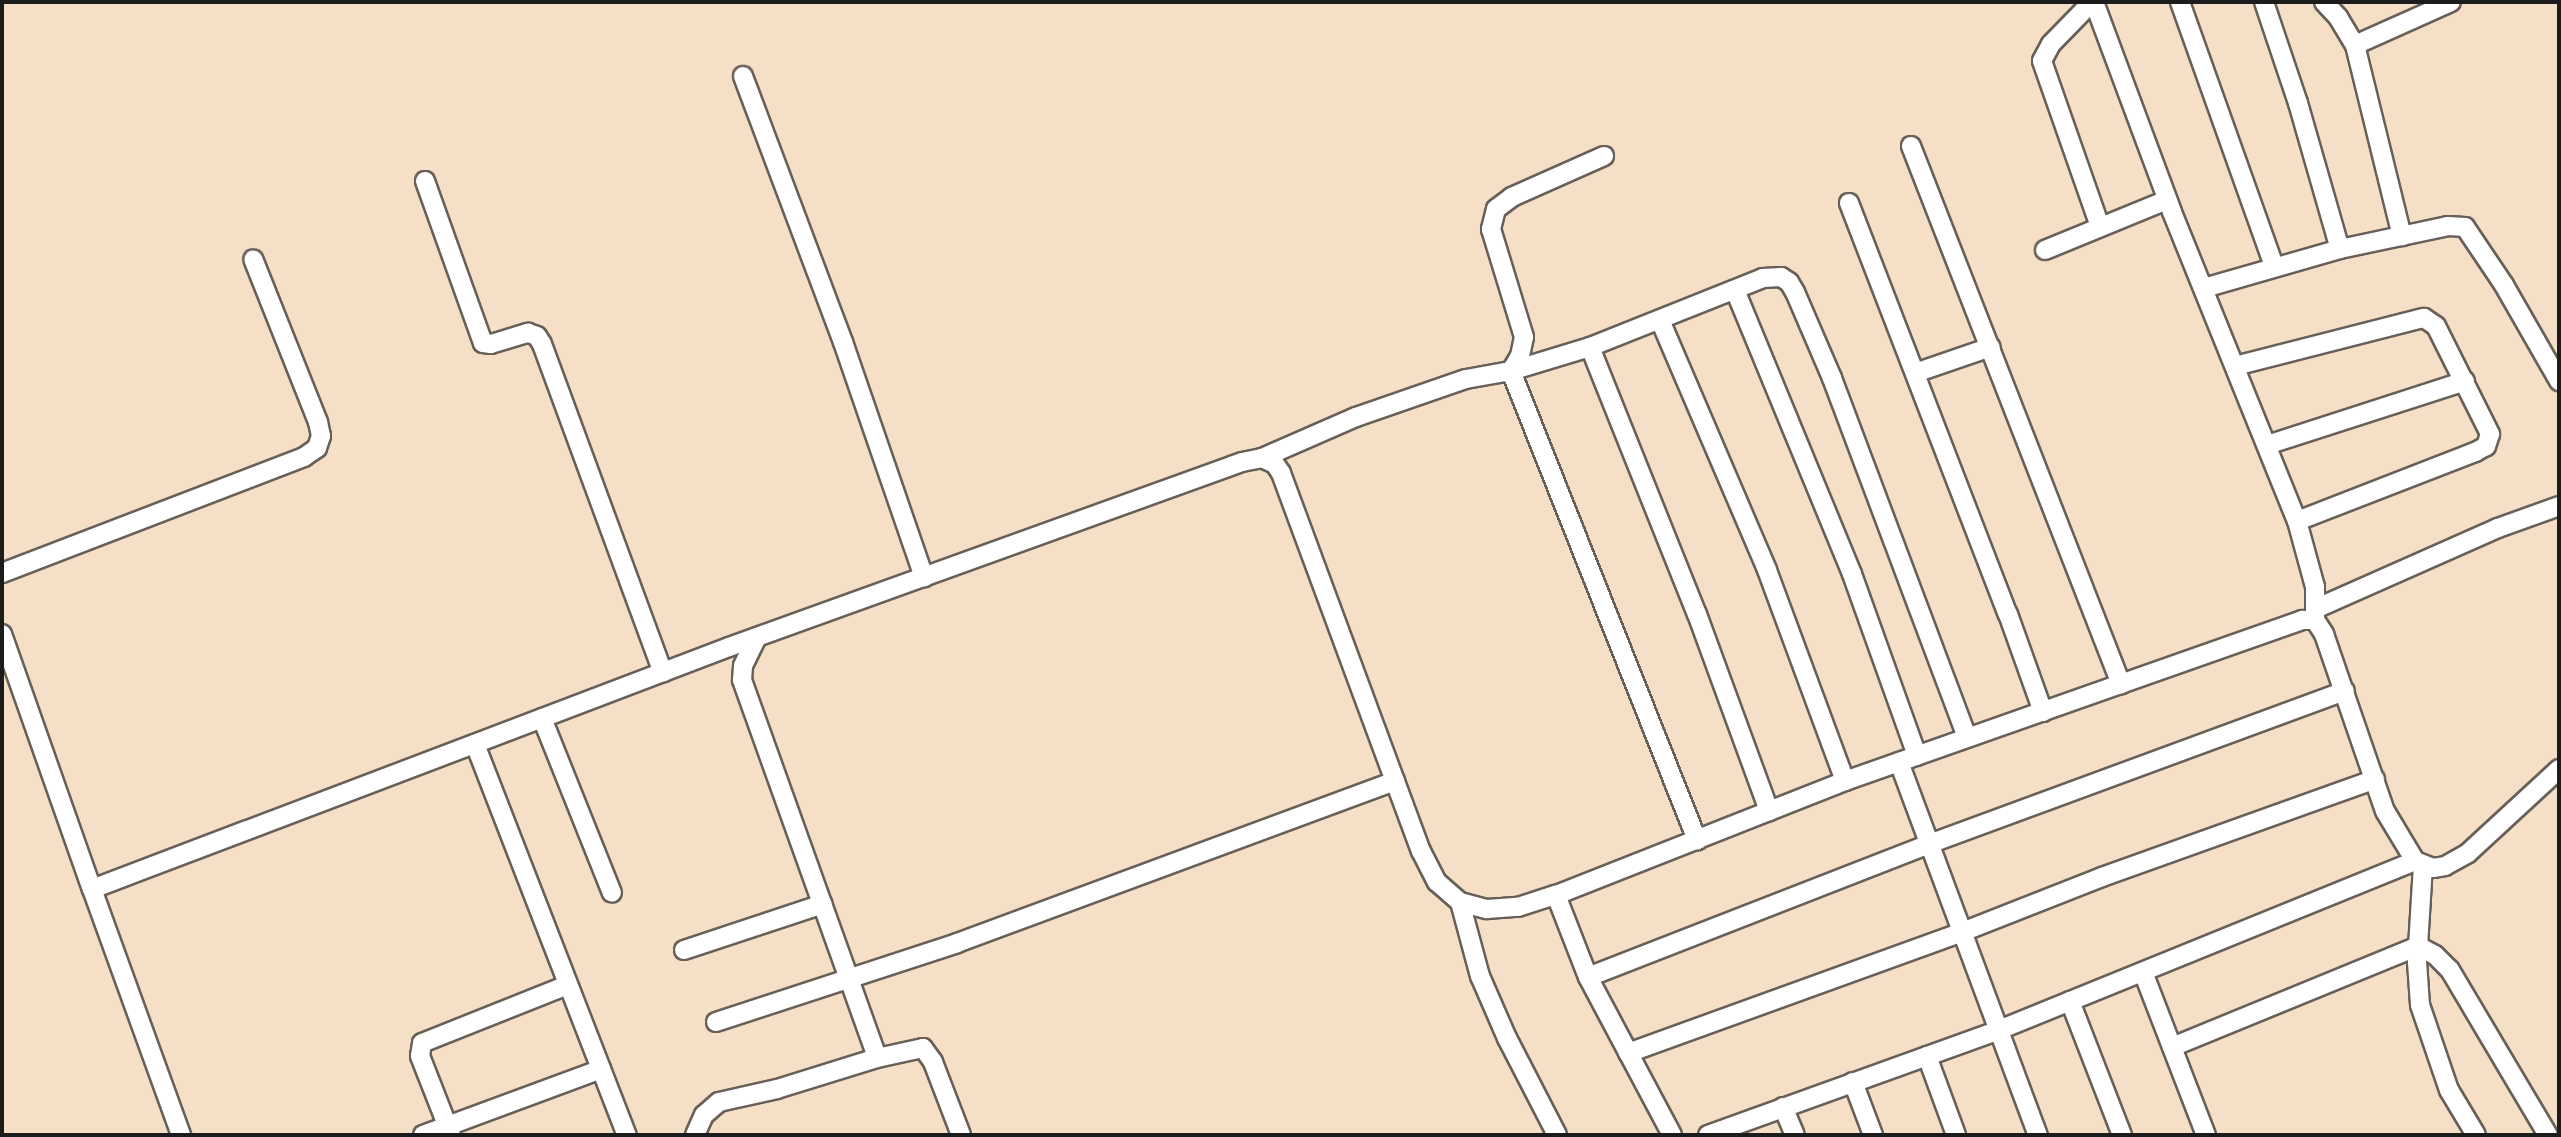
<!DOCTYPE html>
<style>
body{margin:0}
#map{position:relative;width:2561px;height:1137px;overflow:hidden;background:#f5dfc6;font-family:"Comic Neue",sans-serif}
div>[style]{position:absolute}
.roads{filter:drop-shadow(2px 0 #686058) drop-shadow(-2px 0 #686058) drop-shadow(0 2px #686058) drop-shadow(0 -2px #686058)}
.street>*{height:18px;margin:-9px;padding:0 9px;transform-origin:9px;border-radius:9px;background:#fff}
span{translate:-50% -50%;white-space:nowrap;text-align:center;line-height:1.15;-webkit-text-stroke:6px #f7f3e8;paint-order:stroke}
.frame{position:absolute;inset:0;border:4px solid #1c1c1c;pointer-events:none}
</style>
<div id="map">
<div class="roads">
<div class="street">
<i style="left:2092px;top:2px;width:59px;rotate:134.3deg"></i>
<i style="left:2051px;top:44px;width:19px;rotate:118deg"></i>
<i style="left:2042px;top:61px;width:176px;rotate:70.7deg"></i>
<i style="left:2094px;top:2px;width:224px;rotate:69.6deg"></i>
<i style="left:2172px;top:212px;width:333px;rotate:68deg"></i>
<i style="left:2297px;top:521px;width:68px;rotate:74.7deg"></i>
<i style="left:2315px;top:587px;width:33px;rotate:90deg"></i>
<i style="left:2180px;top:2px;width:280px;rotate:70.4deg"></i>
<i style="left:2264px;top:2px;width:107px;rotate:71.4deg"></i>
<i style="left:2298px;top:103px;width:152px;rotate:74deg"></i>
<i style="left:2324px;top:2px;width:21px;rotate:47deg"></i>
<i style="left:2338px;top:17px;width:33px;rotate:59deg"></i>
<i style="left:2355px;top:45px;width:197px;rotate:76.2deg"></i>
<i style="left:2355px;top:45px;width:105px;rotate:-24.1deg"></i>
<i style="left:743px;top:76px;width:284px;rotate:69.4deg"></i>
<i style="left:843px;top:342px;width:249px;rotate:71deg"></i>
<i style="left:1911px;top:146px;width:578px;rotate:68.68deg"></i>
<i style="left:1604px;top:156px;width:101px;rotate:156deg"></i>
<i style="left:1512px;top:197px;width:20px;rotate:143deg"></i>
<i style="left:1496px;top:209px;width:21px;rotate:104deg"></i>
<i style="left:1491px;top:229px;width:113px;rotate:73deg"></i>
<i style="left:1524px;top:337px;width:19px;rotate:102deg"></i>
<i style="left:1520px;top:356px;width:17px;rotate:121deg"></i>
<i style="left:1511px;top:371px;width:505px;rotate:68.37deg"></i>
<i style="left:425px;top:181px;width:172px;rotate:70.3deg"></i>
<i style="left:483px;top:343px;width:8px;rotate:7deg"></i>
<i style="left:491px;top:344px;width:39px;rotate:-17deg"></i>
<i style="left:528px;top:333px;width:9px;rotate:18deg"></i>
<i style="left:537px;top:336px;width:9px;rotate:58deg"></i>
<i style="left:542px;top:344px;width:350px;rotate:69.8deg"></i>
<i style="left:1849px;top:203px;width:441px;rotate:68.9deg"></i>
<i style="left:2008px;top:614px;width:104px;rotate:70.3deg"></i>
<i style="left:2045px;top:250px;width:132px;rotate:-22.3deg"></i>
<i style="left:2204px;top:288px;width:141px;rotate:-16deg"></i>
<i style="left:2340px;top:249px;width:110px;rotate:-12deg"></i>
<i style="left:2448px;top:226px;width:17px;rotate:3deg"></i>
<i style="left:2465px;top:227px;width:70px;rotate:56.1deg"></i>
<i style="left:2504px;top:285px;width:111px;rotate:60.2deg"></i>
<i style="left:1735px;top:290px;width:307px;rotate:67.6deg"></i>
<i style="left:1852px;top:574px;width:193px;rotate:70.3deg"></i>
<i style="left:1660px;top:320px;width:272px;rotate:66.8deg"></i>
<i style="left:1767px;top:570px;width:225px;rotate:69.7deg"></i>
<i style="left:1590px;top:347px;width:288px;rotate:68.2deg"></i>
<i style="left:1697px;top:614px;width:210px;rotate:69.9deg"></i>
<i style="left:2235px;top:366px;width:195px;rotate:-14.3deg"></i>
<i style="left:2424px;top:318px;width:14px;rotate:34deg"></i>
<i style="left:2436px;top:326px;width:121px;rotate:63.4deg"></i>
<i style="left:2490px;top:434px;width:13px;rotate:108deg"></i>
<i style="left:2486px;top:446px;width:13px;rotate:151deg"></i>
<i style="left:2475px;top:452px;width:191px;rotate:158.8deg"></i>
<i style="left:1915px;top:373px;width:80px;rotate:-18.9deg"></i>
<i style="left:2267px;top:445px;width:208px;rotate:-17.9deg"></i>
<i style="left:1262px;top:458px;width:103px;rotate:-23.6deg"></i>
<i style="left:1356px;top:417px;width:116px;rotate:-19.1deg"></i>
<i style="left:1466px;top:379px;width:46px;rotate:-10.1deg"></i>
<i style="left:1511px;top:371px;width:83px;rotate:-16.9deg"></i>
<i style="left:1590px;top:347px;width:186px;rotate:-21.7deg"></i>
<i style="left:1763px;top:278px;width:18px;rotate:-3deg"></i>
<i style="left:1781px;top:277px;width:9px;rotate:32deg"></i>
<i style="left:1789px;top:282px;width:12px;rotate:59deg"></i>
<i style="left:1795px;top:292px;width:94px;rotate:66.7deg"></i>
<i style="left:1832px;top:378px;width:384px;rotate:69.4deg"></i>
<i style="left:2px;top:573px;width:324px;rotate:-21deg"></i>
<i style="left:304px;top:457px;width:16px;rotate:-35deg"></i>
<i style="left:317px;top:448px;width:13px;rotate:-72deg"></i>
<i style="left:321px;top:436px;width:14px;rotate:-102deg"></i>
<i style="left:318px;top:422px;width:175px;rotate:-111.7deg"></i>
<i style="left:2315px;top:609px;width:200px;rotate:-23.9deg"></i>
<i style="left:2498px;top:528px;width:65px;rotate:-19.8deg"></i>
<i style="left:2px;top:634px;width:270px;rotate:70.6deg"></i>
<i style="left:92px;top:889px;width:681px;rotate:-20.8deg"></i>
<i style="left:729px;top:647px;width:545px;rotate:-19.83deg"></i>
<i style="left:1242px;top:462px;width:20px;rotate:-11deg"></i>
<i style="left:1262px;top:458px;width:14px;rotate:25deg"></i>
<i style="left:1275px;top:464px;width:11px;rotate:56deg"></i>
<i style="left:1281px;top:473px;width:403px;rotate:69.7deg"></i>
<i style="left:1421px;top:851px;width:35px;rotate:63deg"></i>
<i style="left:1437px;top:882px;width:30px;rotate:41deg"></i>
<i style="left:1460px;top:902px;width:28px;rotate:15deg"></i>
<i style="left:1487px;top:909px;width:31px;rotate:-4deg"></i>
<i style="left:1518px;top:907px;width:40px;rotate:-18deg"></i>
<i style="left:1556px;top:895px;width:311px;rotate:-21.5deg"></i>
<i style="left:1845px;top:781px;width:485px;rotate:-19.4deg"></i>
<i style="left:2302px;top:620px;width:13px"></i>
<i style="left:2315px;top:620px;width:17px;rotate:57deg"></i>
<i style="left:2324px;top:634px;width:187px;rotate:71deg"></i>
<i style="left:2385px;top:811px;width:58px;rotate:59deg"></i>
<i style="left:2415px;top:861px;width:19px;rotate:21deg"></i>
<i style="left:2433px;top:868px;width:12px;rotate:-9deg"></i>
<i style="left:2445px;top:866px;width:26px;rotate:-29deg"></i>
<i style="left:2468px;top:853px;width:124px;rotate:-42.7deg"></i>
<i style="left:757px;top:637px;width:32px;rotate:116deg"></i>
<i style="left:743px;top:666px;width:14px;rotate:94deg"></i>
<i style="left:742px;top:680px;width:401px;rotate:70.3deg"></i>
<i style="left:542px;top:718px;width:188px;rotate:68.2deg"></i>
<i style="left:475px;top:744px;width:420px;rotate:68.8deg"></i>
<i style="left:1899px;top:762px;width:398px;rotate:69.6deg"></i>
<i style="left:2423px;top:865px;width:97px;rotate:93.5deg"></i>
<i style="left:2417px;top:962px;width:43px;rotate:86deg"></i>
<i style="left:2420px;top:1005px;width:90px;rotate:71.2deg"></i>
<i style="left:2449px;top:1090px;width:52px;rotate:59deg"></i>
<i style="left:92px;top:889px;width:262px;rotate:70.1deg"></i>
<i style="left:1556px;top:895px;width:88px;rotate:68.7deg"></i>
<i style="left:1588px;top:977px;width:179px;rotate:62deg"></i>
<i style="left:1460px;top:902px;width:77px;rotate:74.9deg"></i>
<i style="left:1480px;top:976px;width:68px;rotate:66.5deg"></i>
<i style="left:1507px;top:1038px;width:109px;rotate:62.7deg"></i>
<i style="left:684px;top:950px;width:146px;rotate:-18.3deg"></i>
<i style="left:2143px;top:972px;width:175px;rotate:68.9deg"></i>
<i style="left:1588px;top:977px;width:366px;rotate:-21.3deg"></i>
<i style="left:1929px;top:844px;width:443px;rotate:-20.2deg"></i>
<i style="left:2070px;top:1001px;width:144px;rotate:68.8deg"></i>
<i style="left:716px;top:1022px;width:254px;rotate:-18.1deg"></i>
<i style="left:957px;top:943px;width:467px;rotate:-20.3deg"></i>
<i style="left:2172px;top:1047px;width:266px;rotate:-22.3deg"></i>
<i style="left:2418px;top:946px;width:19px;rotate:28deg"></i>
<i style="left:2435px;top:955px;width:21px;rotate:45deg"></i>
<i style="left:2450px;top:970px;width:192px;rotate:59.3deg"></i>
<i style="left:1628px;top:1053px;width:355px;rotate:-19.9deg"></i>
<i style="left:1962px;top:932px;width:150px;rotate:-21.4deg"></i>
<i style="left:2102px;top:877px;width:290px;rotate:-19.7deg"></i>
<i style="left:1927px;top:1056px;width:84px;rotate:69.8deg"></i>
<i style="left:1853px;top:1082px;width:57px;rotate:69.3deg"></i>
<i style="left:1783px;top:1107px;width:30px;rotate:67deg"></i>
<i style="left:423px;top:1135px;width:190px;rotate:-20.3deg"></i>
<i style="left:451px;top:1135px;width:85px;rotate:-111.4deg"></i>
<i style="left:420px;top:1056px;width:13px;rotate:-81deg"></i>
<i style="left:422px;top:1043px;width:157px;rotate:-21.7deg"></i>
<i style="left:695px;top:1135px;width:22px;rotate:-66deg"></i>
<i style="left:704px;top:1115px;width:20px;rotate:-41deg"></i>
<i style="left:719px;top:1102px;width:59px;rotate:-12.6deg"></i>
<i style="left:777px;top:1089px;width:105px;rotate:-17.2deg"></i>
<i style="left:877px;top:1058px;width:47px;rotate:-12.3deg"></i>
<i style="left:923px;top:1048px;width:17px;rotate:54deg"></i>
<i style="left:933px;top:1062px;width:78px;rotate:69deg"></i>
<i style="left:1708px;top:1135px;width:309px;rotate:-19.8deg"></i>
<i style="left:1999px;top:1030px;width:449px;rotate:-22.1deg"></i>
</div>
</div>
<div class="frame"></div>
</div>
